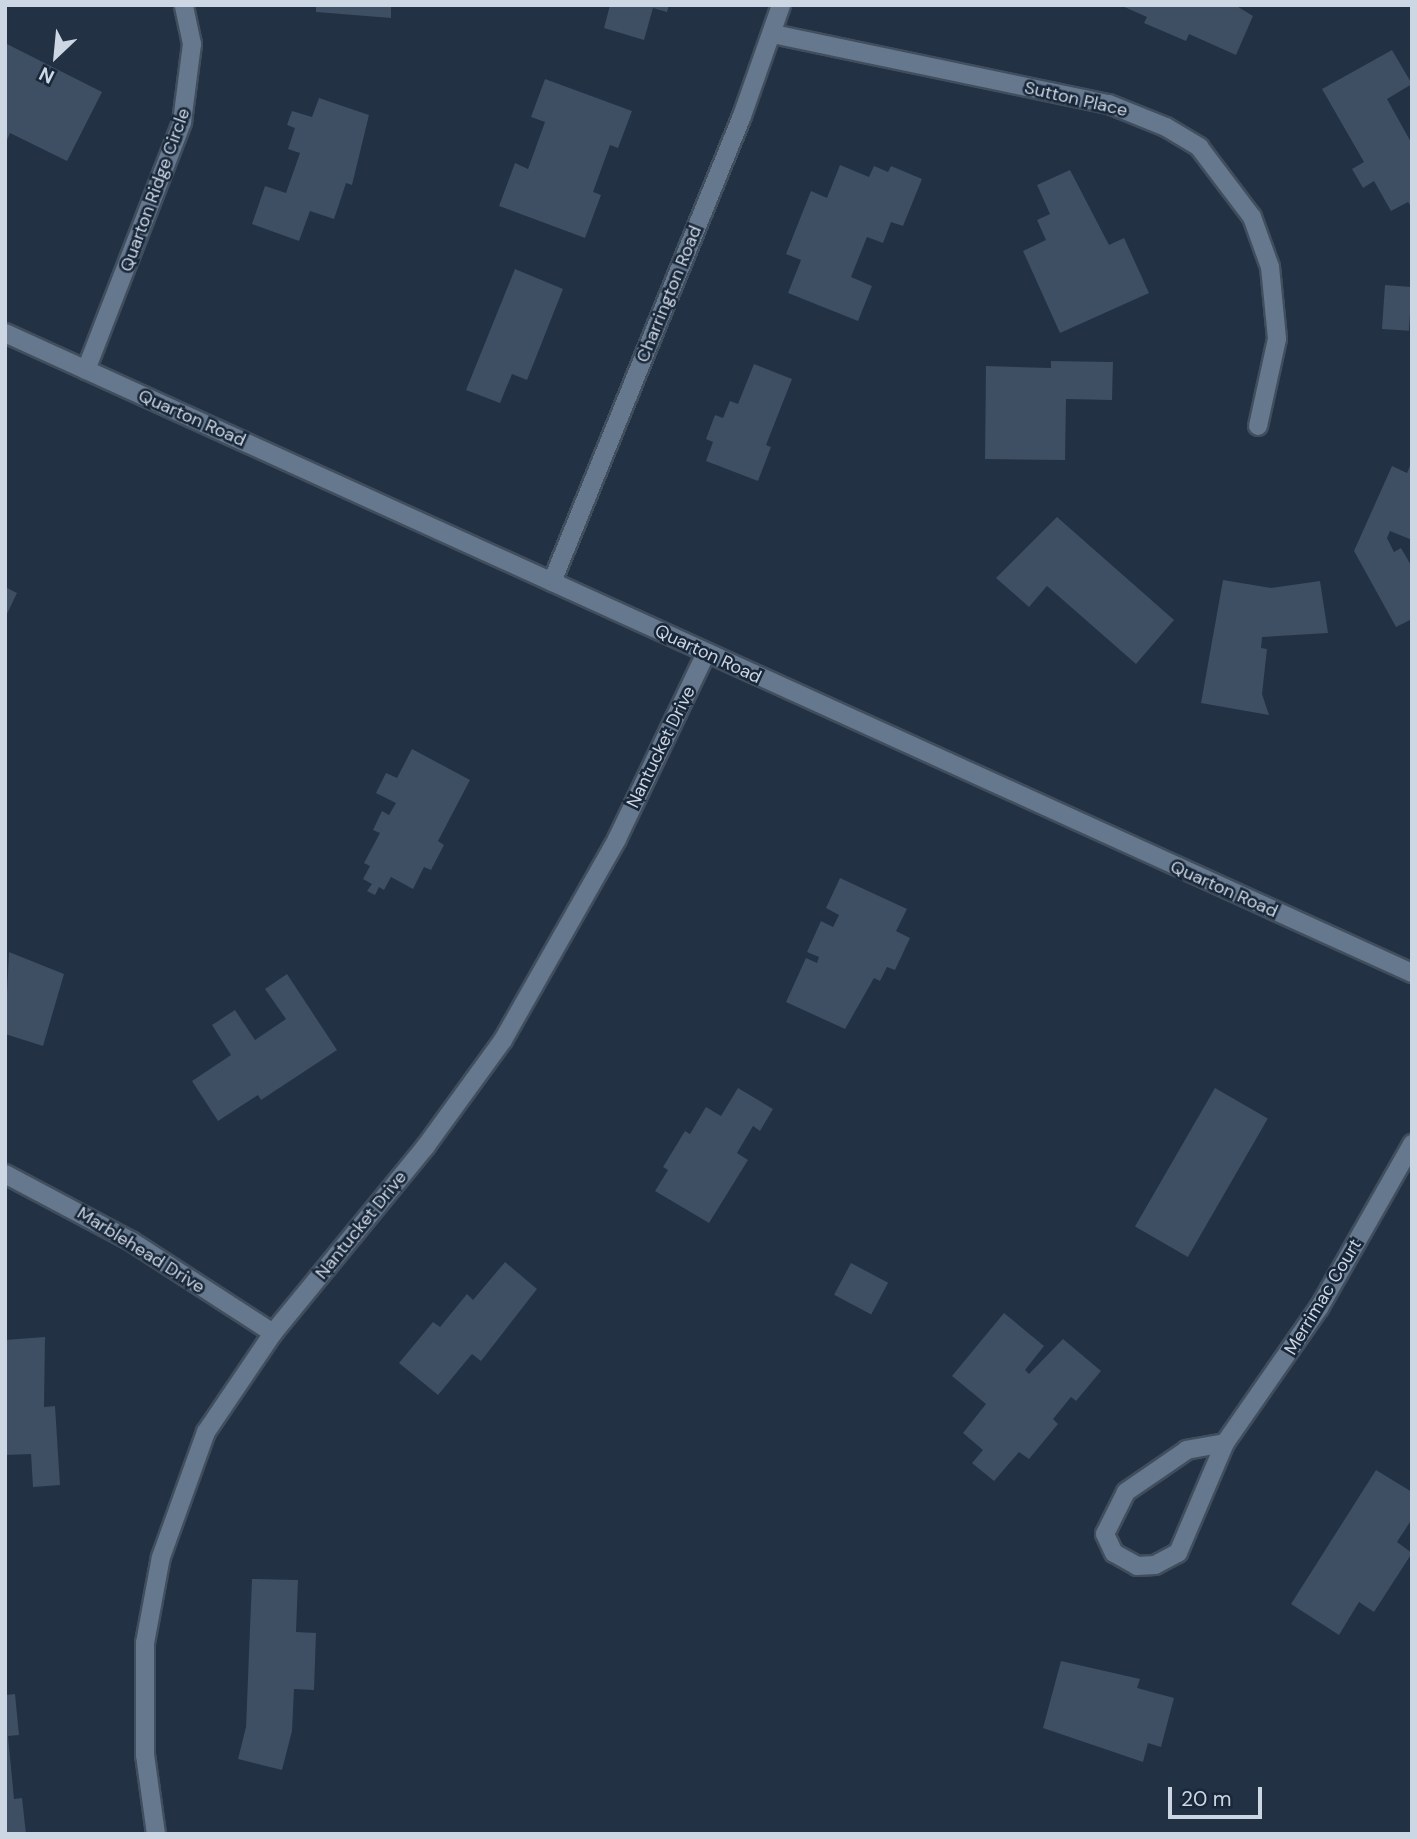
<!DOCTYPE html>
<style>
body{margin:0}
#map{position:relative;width:1417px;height:1839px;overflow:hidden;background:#223144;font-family:"DM Sans",sans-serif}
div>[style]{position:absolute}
.building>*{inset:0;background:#3e4e63;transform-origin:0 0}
.roads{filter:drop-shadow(2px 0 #414e5e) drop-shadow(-2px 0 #414e5e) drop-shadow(0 2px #414e5e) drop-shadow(0 -2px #414e5e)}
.street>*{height:18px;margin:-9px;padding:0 9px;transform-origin:9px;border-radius:9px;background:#66788e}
.secondary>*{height:18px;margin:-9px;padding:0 9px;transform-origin:9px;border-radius:9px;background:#66788e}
span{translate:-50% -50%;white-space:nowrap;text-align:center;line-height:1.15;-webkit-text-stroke:5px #182739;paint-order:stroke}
.street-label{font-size:18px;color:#cdd6e3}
.frame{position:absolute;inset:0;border:7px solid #cdd6e3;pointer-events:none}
.north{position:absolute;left:21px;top:21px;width:70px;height:70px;-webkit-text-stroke:5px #182739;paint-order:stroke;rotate:206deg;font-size:19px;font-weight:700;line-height:28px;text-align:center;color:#cdd6e3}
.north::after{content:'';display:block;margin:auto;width:24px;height:32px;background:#cdd6e3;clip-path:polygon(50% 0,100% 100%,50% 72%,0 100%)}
.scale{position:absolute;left:1168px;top:1787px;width:94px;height:32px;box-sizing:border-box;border:4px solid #cdd6e3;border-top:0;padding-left:9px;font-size:21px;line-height:24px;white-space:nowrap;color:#cdd6e3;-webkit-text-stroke:5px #182739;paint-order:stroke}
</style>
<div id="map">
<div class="building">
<i style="clip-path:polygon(316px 5px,391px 5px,391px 18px,316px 12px)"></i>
<i style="clip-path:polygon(610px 5px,669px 5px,667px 12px,653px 8px,644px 40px,604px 28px)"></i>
<i style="clip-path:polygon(1120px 5px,1235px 5px,1253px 16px,1236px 55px,1189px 34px,1186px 41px,1144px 23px,1147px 17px)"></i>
<i style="clip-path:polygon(5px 43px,102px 92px,67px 161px,10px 133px,5px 145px)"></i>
<i style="clip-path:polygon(1392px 50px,1412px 84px,1387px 99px,1412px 144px,1412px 208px,1408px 202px,1391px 211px,1374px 181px,1363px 188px,1352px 169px,1364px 162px,1322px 89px)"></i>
<i style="clip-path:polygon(545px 79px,632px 111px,618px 148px,610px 145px,593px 192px,601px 195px,585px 238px,499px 206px,515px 163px,528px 169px,545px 122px,531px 117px)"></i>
<i style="clip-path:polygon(319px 98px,369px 115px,352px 185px,346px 183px,334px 219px,310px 211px,299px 241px,252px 224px,265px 186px,286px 193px,300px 153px,288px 149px,295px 128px,287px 125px,292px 111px,312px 117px)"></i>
<i style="clip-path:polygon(840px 165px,869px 177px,874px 166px,888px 172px,891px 166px,922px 179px,903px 226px,891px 222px,883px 243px,867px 237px,851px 277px,872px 286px,858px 321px,788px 293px,801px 260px,786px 254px,811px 191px,827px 198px)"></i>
<i style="clip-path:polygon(1070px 170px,1109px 245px,1124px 238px,1149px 293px,1060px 333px,1023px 251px,1046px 240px,1037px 220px,1050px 214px,1037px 185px)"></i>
<i style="clip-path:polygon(515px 269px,563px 289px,527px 380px,512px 374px,500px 403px,466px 390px)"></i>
<i style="left:1385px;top:285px;width:27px;height:44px;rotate:4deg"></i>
<i style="clip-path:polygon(1051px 361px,1113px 362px,1112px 400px,1066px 399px,1065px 460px,985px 459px,986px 366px,1051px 368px)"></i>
<i style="clip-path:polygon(754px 364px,792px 379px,766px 445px,771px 447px,758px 481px,706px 461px,713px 442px,706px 439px,715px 415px,723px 418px,730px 401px,738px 404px)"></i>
<i style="clip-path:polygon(1412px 461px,1412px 540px,1390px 531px,1387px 538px,1394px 552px,1401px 548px,1412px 567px,1412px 619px,1396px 627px,1354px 551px,1392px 466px,1407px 473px)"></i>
<i style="clip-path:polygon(1057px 517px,1174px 620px,1136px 664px,1047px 586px,1029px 607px,996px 578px)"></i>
<i style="clip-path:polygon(1223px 580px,1271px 588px,1320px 581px,1328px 633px,1262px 637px,1261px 648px,1267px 649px,1262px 694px,1269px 715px,1201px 703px)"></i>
<i style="clip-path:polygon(5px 587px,17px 593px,5px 618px)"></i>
<i style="clip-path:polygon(412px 749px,470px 780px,438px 841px,444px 845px,431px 870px,424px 867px,413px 889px,391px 877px,384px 890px,379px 887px,375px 895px,367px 891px,372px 884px,363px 879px,370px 866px,364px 863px,380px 833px,373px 830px,382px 811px,389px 815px,396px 803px,376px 793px,386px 773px,397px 778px)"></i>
<i style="clip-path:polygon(840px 878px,907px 909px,896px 931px,910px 938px,895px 970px,887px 967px,880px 981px,874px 978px,845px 1029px,786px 1002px,806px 958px,817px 963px,819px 957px,807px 952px,821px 921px,833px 927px,839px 915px,826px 908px)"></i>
<i style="clip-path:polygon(9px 952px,64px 974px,43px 1046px,5px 1034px)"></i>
<i style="clip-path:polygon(287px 974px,337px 1050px,261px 1100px,258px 1095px,218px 1121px,192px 1081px,231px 1055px,212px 1025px,235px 1010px,255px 1040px,286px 1019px,265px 989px)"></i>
<i style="clip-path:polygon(738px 1088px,773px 1109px,760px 1131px,753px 1126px,737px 1153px,748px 1160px,709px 1223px,655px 1191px,668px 1170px,663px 1167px,685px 1131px,690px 1134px,706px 1107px,721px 1116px)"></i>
<i style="left:1215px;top:1088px;width:61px;height:160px;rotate:30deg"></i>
<i style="clip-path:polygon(505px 1262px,537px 1289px,481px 1361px,472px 1354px,438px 1395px,399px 1363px,433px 1322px,440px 1327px,467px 1294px,473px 1300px)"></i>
<i style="left:851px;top:1263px;width:42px;height:36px;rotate:28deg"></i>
<i style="clip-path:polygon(1004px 1313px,1044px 1346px,1025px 1370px,1029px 1374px,1063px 1339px,1101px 1371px,1076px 1401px,1071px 1397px,1053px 1419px,1058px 1424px,1029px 1459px,1019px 1452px,994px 1481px,972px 1463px,983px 1450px,963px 1433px,986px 1404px,952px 1376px)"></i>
<i style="clip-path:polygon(45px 1337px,44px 1407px,55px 1406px,60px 1485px,33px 1487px,31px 1454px,5px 1455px,5px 1340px)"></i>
<i style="clip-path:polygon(1376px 1470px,1412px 1492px,1412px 1519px,1397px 1542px,1412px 1553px,1374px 1612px,1359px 1602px,1339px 1635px,1291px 1604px)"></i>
<i style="clip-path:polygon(252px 1579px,298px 1580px,296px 1632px,316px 1633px,314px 1690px,294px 1689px,292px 1731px,282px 1770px,238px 1759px,246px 1727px)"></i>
<i style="clip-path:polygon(1061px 1661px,1140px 1679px,1137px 1688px,1174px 1698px,1161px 1747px,1148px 1743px,1143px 1762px,1043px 1728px)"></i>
<i style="clip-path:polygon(15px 1694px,19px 1735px,8px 1736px,14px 1799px,22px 1798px,26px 1834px,5px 1834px,5px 1695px)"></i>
</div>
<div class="roads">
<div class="street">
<i style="left:773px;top:34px;width:343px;rotate:11.8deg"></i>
<i style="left:1109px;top:104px;width:61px;rotate:22deg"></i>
<i style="left:1166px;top:127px;width:39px;rotate:31deg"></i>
<i style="left:1199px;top:147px;width:88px;rotate:52.9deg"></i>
<i style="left:1252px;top:217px;width:53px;rotate:70.2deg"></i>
<i style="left:1270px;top:267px;width:72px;rotate:84.4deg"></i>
<i style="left:1277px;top:339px;width:89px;rotate:102.3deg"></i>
<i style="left:86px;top:370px;width:266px;rotate:-68.8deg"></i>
<i style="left:182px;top:122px;width:79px;rotate:-82.7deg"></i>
<i style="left:192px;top:44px;width:40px;rotate:-102deg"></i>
<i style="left:552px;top:582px;width:503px;rotate:-67.82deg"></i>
<i style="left:742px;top:116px;width:118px;rotate:-70.6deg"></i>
<i style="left:5px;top:1174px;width:143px;rotate:28deg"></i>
<i style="left:131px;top:1241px;width:169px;rotate:32.9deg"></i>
<i style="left:1225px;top:1443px;width:39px;rotate:170deg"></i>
<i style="left:1187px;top:1450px;width:74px;rotate:145.5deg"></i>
<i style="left:1126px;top:1492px;width:47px;rotate:116.6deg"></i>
<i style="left:1105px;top:1534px;width:21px;rotate:65deg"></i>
<i style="left:1114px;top:1553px;width:26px;rotate:29deg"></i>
<i style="left:1137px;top:1566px;width:18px;rotate:-3deg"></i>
<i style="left:1155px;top:1565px;width:26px;rotate:-28deg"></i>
<i style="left:1178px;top:1553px;width:120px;rotate:-66.9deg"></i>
<i style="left:1225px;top:1443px;width:165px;rotate:-55.2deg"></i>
<i style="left:1319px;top:1308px;width:189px;rotate:-60.4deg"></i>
<i style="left:156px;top:1834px;width:80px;rotate:-97.9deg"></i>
<i style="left:145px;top:1755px;width:112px;rotate:-90deg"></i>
<i style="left:145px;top:1643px;width:87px;rotate:-79.5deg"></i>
<i style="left:161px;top:1557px;width:133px;rotate:-70.2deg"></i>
<i style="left:206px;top:1432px;width:120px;rotate:-55.9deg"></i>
<i style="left:273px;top:1333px;width:242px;rotate:-50.7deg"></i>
<i style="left:426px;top:1146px;width:131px;rotate:-54deg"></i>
<i style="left:503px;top:1040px;width:231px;rotate:-60.4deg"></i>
<i style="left:617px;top:839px;width:206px;rotate:-64.4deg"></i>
</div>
<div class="secondary">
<i style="left:5px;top:333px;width:1546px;rotate:24.46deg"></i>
</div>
</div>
<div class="street-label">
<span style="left:1076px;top:99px;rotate:13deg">Sutton Place</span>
<span style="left:155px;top:190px;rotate:-70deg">Quarton Ridge Circle</span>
<span style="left:669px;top:294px;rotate:-68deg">Charrington Road</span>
<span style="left:192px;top:418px;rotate:24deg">Quarton Road</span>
<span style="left:708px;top:654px;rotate:25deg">Quarton Road</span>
<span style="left:661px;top:747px;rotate:-64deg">Nantucket Drive</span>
<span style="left:1224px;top:889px;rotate:24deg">Quarton Road</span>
<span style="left:361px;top:1225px;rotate:-51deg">Nantucket Drive</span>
<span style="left:141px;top:1250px;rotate:32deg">Marblehead Drive</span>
<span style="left:1323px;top:1297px;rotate:-59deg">Merrimac Court</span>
</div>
<div class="frame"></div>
<div class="north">N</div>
<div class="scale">20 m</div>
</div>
